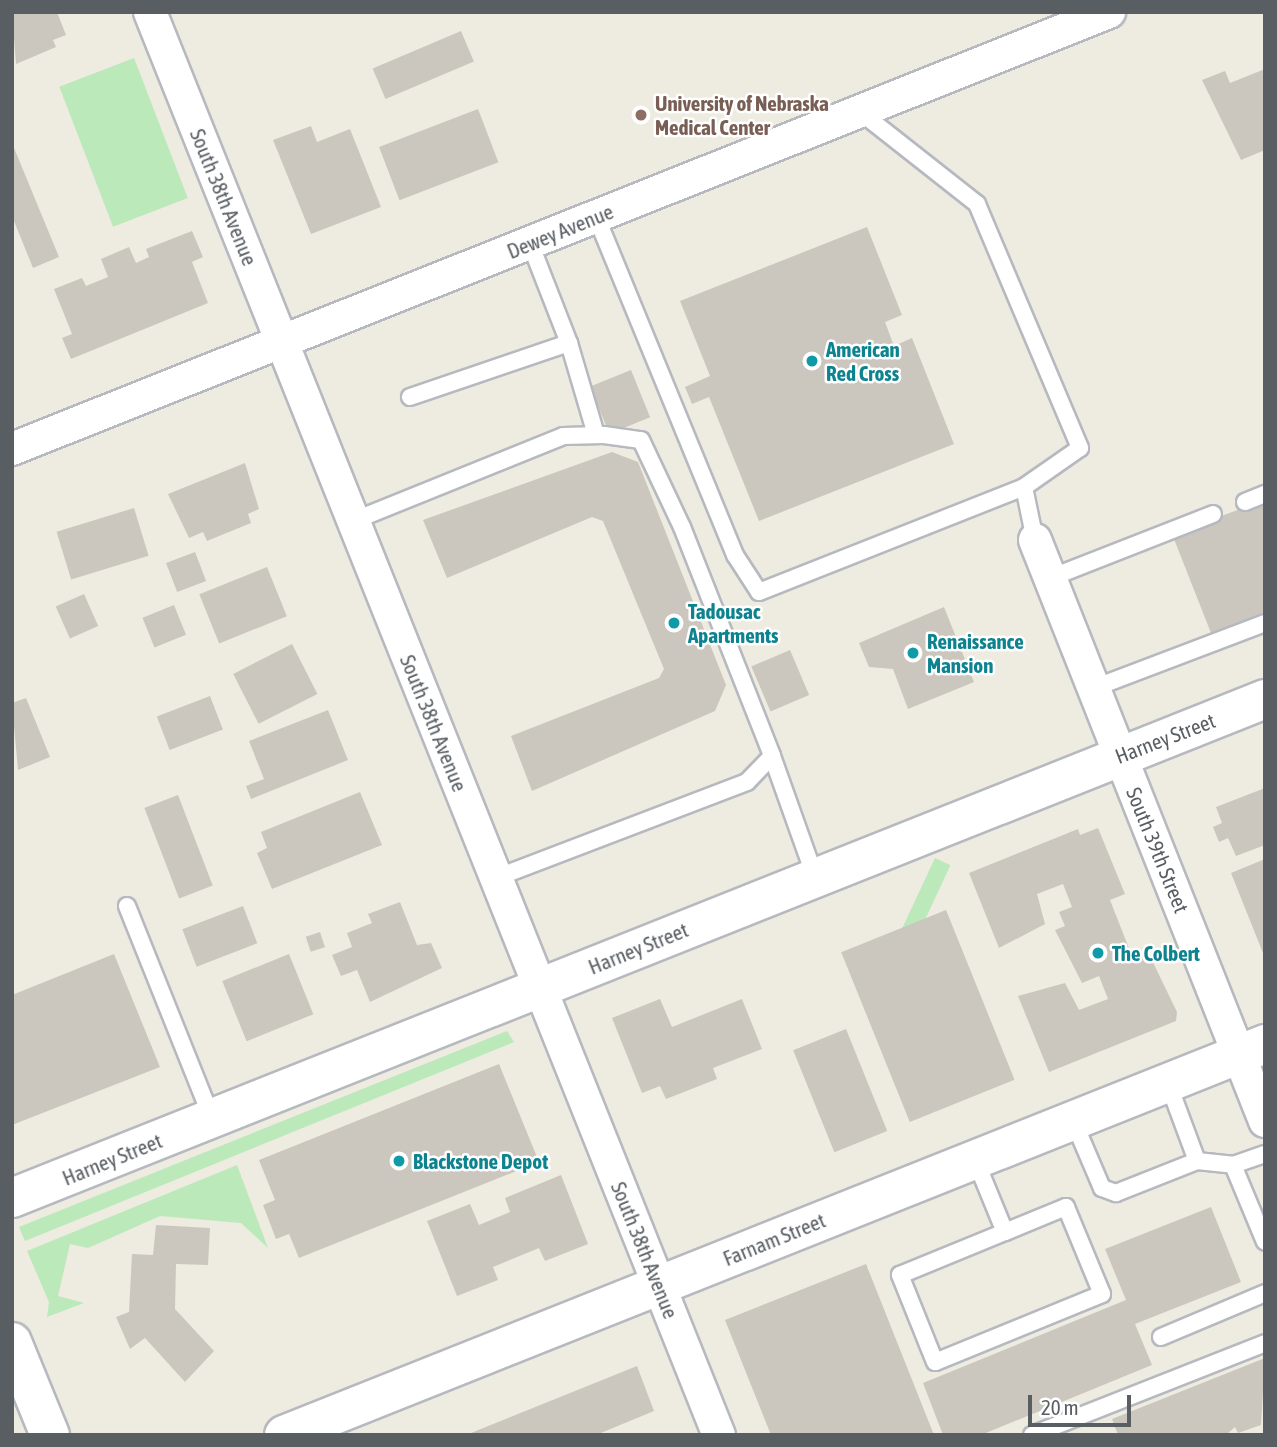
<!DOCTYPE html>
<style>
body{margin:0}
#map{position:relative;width:1277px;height:1447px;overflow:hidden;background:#eeebe0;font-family:"Asap Condensed",sans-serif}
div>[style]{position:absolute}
.green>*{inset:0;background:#bbe9b9;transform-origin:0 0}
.building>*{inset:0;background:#cbc7bf;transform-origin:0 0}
.roads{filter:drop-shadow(2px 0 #b6b9bf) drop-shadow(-2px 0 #b6b9bf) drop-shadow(0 2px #b6b9bf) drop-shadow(0 -2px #b6b9bf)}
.service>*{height:16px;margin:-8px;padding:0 8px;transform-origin:8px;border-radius:8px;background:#fff}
.minor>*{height:32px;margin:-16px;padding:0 16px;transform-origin:16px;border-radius:16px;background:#fff}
.tertiary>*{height:38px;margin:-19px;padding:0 19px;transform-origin:19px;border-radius:19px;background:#fff}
.secondary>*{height:38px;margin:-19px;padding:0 19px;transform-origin:19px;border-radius:19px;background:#fff}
.dots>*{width:19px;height:19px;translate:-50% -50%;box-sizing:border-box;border:4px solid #fff;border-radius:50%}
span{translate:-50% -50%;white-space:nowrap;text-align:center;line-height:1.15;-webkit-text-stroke:5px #fff;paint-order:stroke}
.education-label{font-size:21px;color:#785e54;font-weight:700}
.left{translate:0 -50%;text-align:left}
.street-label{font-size:21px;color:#595e63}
.culture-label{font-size:21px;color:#0d838f;font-weight:700}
.frame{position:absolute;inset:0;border:14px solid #595e63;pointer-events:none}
.scale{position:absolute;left:1028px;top:1395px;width:103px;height:32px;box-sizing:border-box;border:4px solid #595e63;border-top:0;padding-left:9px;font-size:21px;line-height:24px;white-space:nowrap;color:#595e63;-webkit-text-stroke:5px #fff;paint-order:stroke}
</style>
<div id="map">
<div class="green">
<i style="left:134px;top:58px;width:150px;height:80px;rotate:69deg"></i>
<i style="left:935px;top:858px;width:17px;height:154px;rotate:25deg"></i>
<i style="clip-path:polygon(507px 1031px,514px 1042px,25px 1241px,19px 1227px)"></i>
<i style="clip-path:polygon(237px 1165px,268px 1248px,241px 1223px,160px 1216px,88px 1248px,70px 1244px,58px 1296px,84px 1303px,47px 1317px,49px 1302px,27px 1251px)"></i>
</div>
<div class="building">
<i style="clip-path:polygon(12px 12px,57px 12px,66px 35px,53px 40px,56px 47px,16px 64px)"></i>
<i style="left:461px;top:31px;width:33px;height:96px;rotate:67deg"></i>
<i style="clip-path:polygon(1265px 69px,1265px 150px,1241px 160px,1202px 80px,1225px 71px,1230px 83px)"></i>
<i style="left:478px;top:109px;width:57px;height:106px;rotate:69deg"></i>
<i style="clip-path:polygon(311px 126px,317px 142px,350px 129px,381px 207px,311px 234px,273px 140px)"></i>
<i style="clip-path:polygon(12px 143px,59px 257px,33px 268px,12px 216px)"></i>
<i style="clip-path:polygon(867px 227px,902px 315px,885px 322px,894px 346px,912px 338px,954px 444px,759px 521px,709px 397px,692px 404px,685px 387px,710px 376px,680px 301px)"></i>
<i style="clip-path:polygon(192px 231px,203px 257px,192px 262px,208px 303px,71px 359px,62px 338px,72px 334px,54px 289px,82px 278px,86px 286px,108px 277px,101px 259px,129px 247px,136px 263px,149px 257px,146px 249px)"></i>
<i style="left:631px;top:370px;width:51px;height:44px;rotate:68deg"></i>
<i style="clip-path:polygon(612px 452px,638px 462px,726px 685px,715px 711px,532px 791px,511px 736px,659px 678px,664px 669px,603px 521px,592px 517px,447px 578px,423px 520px)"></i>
<i style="clip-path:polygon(245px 463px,259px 509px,248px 514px,251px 523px,207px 541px,203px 532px,189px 538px,168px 494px)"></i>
<i style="clip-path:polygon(1265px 500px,1265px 612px,1211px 633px,1172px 534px)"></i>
<i style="left:134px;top:508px;width:50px;height:81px;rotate:73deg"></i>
<i style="left:195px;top:552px;width:31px;height:31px;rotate:69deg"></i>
<i style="left:267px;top:567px;width:53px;height:73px;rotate:68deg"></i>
<i style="left:84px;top:594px;width:35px;height:31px;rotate:66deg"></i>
<i style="left:174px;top:605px;width:32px;height:34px;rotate:68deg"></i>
<i style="clip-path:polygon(944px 607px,974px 682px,908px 709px,893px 669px,869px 667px,859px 643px)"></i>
<i style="left:292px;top:644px;width:56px;height:66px;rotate:63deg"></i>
<i style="left:790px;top:650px;width:49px;height:42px;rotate:67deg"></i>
<i style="left:210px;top:696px;width:36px;height:57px;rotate:69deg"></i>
<i style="clip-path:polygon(26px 698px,50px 757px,18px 770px,12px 703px)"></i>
<i style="clip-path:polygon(328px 710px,348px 760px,251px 799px,246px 786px,264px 779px,249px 741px)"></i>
<i style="clip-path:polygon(1265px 788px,1265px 845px,1236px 856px,1228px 838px,1219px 842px,1213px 827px,1222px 823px,1216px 807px)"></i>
<i style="clip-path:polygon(360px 792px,382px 845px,272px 889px,257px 853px,267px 848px,261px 832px)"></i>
<i style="left:178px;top:795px;width:97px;height:36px;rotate:69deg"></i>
<i style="clip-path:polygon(1098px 828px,1125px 894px,1110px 900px,1132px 956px,1147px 950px,1177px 1012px,1176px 1021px,1049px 1072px,1018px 996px,1065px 983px,1079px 1010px,1108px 999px,1099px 976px,1082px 983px,1055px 930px,1065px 926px,1059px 912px,1072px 907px,1063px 884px,1037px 894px,1045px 924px,999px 948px,969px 873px,1078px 829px,1080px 835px)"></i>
<i style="clip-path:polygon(1265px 859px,1265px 958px,1231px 873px)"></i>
<i style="clip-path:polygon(400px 902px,417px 945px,431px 943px,442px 968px,370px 1002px,357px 970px,341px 976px,332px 955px,352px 947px,347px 933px,372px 923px,368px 914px)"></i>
<i style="left:243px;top:906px;width:40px;height:65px;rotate:69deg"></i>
<i style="left:946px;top:910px;width:183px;height:113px;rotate:68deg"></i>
<i style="left:320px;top:932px;width:16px;height:15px;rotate:72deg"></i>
<i style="clip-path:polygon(114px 954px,160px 1067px,12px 1125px,12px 995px)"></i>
<i style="left:289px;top:954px;width:65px;height:72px;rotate:68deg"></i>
<i style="clip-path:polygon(660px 999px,672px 1027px,742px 999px,762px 1049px,713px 1068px,717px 1079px,666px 1099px,660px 1086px,642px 1093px,612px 1018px)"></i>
<i style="left:846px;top:1029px;width:110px;height:57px;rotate:68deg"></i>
<i style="clip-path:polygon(499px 1064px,539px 1162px,299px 1258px,289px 1234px,276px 1239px,263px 1205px,275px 1200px,259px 1160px)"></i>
<i style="clip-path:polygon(561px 1175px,588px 1244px,545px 1261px,539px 1248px,493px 1267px,498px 1280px,457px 1296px,427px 1221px,470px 1204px,479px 1225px,510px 1212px,505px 1198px)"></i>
<i style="clip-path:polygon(1211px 1207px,1241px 1282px,1135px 1324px,1152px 1365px,981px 1435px,943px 1435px,923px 1383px,1126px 1300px,1105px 1249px)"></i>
<i style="clip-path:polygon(156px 1225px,210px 1228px,208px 1265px,176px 1264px,175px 1309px,214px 1351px,185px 1382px,145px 1338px,130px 1349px,116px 1317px,129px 1312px,132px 1254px,153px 1255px)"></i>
<i style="clip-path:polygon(866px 1264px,934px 1435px,771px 1435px,725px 1320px)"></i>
<i style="clip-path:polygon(1265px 1358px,1261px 1425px,1238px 1433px,1235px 1427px,1226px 1435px,1118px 1435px,1112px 1419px)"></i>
<i style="clip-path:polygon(637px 1366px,654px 1411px,596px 1435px,466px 1435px)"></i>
</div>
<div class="roads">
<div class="service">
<i style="left:859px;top:111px;width:150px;rotate:38.2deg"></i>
<i style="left:977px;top:204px;width:265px;rotate:67.1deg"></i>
<i style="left:1080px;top:448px;width:68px;rotate:145.1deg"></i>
<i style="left:1024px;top:487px;width:54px;rotate:78.3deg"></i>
<i style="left:596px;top:216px;width:366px;rotate:67.7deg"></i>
<i style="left:735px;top:555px;width:44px;rotate:57deg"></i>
<i style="left:759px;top:592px;width:285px;rotate:-21.6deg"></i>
<i style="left:530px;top:243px;width:107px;rotate:68.7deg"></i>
<i style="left:410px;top:397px;width:168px;rotate:-18.8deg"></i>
<i style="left:569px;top:343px;width:96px;rotate:73.6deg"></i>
<i style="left:1245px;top:502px;width:22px;rotate:-22deg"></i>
<i style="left:353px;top:521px;width:227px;rotate:-22deg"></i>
<i style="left:563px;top:436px;width:41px;rotate:-1.4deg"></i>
<i style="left:604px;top:435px;width:37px;rotate:8deg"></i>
<i style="left:641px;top:440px;width:96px;rotate:64.8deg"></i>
<i style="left:682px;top:527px;width:246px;rotate:68.5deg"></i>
<i style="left:772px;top:756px;width:36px;rotate:134deg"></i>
<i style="left:747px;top:782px;width:269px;rotate:159.1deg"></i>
<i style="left:1050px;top:578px;width:175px;rotate:-21.4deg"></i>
<i style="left:1094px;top:688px;width:183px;rotate:-20.8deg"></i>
<i style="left:772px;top:756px;width:128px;rotate:70.4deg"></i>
<i style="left:127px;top:906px;width:228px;rotate:68.2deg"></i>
<i style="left:1168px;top:1083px;width:83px;rotate:69.6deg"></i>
<i style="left:1073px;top:1120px;width:74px;rotate:66.9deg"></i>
<i style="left:1102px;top:1188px;width:15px;rotate:20deg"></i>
<i style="left:1116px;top:1193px;width:87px;rotate:-21.6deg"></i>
<i style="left:1197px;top:1161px;width:36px;rotate:6deg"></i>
<i style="left:1233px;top:1165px;width:34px;rotate:-19deg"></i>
<i style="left:975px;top:1159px;width:79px;rotate:67.7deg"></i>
<i style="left:1005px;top:1232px;width:66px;rotate:-22.3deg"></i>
<i style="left:1066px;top:1207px;width:94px;rotate:67.5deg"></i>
<i style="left:1102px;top:1294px;width:180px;rotate:157.8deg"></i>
<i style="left:935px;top:1362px;width:94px;rotate:-111.9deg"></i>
<i style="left:900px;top:1275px;width:113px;rotate:-22.3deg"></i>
<i style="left:1233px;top:1165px;width:83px;rotate:67.4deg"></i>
<i style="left:1161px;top:1337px;width:113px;rotate:-22.9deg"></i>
<i style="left:1032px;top:1435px;width:251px;rotate:-21.5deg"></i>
</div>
<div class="minor">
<i style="left:150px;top:12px;width:1533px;rotate:68.21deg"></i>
<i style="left:12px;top:449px;width:1181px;rotate:-21.72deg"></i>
<i style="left:1035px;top:540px;width:625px;rotate:68.4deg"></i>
</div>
<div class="tertiary">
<i style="left:12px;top:1342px;width:100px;rotate:67.8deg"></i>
</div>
<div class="secondary">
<i style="left:12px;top:1198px;width:1349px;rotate:-21.71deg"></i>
<i style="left:284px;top:1435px;width:1056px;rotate:-21.73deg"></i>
</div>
</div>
<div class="dots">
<i style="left:641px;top:115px;background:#8d6e63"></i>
<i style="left:812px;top:361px;background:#0f9aa8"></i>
<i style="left:674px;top:623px;background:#0f9aa8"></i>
<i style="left:913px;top:653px;background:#0f9aa8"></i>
<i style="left:1098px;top:953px;background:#0f9aa8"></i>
<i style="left:399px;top:1161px;background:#0f9aa8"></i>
</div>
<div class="education-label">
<span class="left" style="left:655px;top:115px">University of Nebraska<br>Medical Center</span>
</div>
<div class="street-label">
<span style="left:224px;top:197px;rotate:68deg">South 38th Avenue</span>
<span style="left:560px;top:231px;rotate:-22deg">Dewey Avenue</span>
<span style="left:434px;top:723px;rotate:68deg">South 38th Avenue</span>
<span style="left:1165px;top:738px;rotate:-21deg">Harney Street</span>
<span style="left:1158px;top:850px;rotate:68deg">South 39th Street</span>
<span style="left:638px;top:948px;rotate:-22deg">Harney Street</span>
<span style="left:112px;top:1159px;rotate:-22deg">Harney Street</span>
<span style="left:774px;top:1239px;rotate:-22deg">Farnam Street</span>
<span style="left:645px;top:1250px;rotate:68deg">South 38th Avenue</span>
</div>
<div class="culture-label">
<span class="left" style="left:826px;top:361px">American<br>Red Cross</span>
<span class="left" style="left:688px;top:623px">Tadousac<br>Apartments</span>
<span class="left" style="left:927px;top:653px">Renaissance<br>Mansion</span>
<span class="left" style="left:1112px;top:953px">The Colbert</span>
<span class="left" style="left:413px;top:1161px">Blackstone Depot</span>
</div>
<div class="frame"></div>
<div class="scale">20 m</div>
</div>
